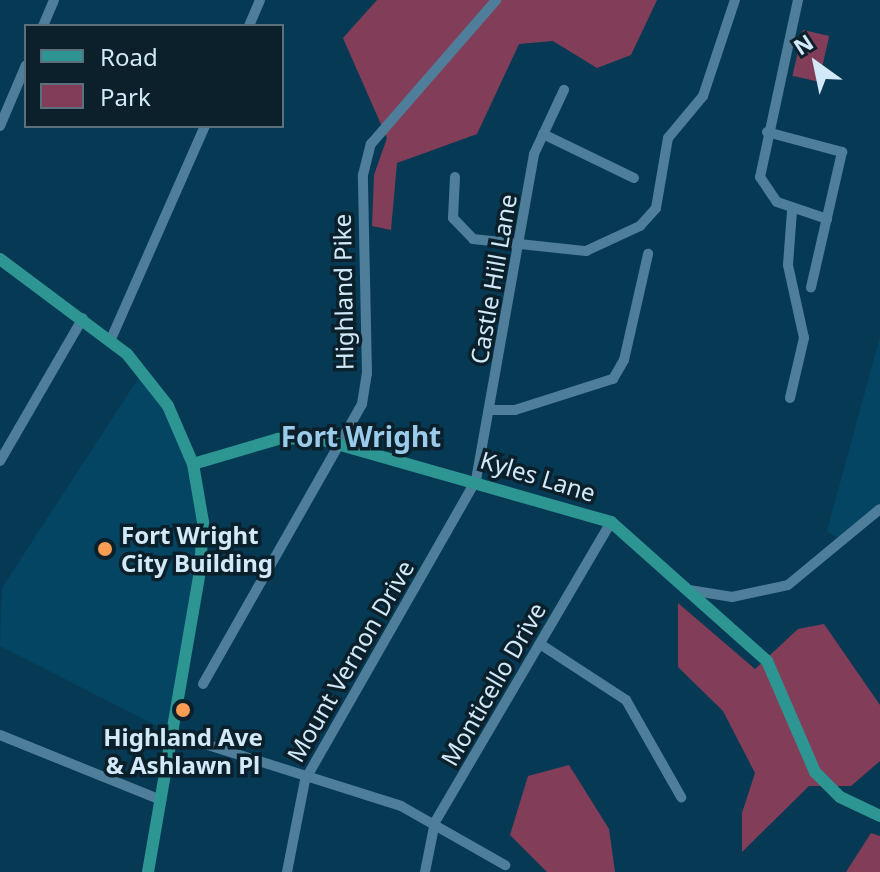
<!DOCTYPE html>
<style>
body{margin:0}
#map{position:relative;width:880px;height:872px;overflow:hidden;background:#063a54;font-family:"Noto Sans",sans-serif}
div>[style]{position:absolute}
.built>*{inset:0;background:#044563}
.green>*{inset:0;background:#823e59;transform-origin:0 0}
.minor>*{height:10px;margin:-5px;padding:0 5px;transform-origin:5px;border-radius:5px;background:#4f7e9a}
.major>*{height:12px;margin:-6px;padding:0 6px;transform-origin:6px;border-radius:6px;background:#2d9592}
.dots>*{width:22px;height:22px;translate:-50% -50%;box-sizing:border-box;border:4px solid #0c202b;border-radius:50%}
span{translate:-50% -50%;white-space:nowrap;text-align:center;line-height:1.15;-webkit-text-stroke:7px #0c202b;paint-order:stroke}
.street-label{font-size:24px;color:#d1e9f9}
.poi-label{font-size:24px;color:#d1e9f9;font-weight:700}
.left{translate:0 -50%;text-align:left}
.quarter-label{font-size:28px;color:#9acbea;font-weight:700}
.legend{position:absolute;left:24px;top:24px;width:260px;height:104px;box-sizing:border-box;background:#0c202b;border:2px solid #5b707d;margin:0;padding:10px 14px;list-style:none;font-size:24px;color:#d1e9f9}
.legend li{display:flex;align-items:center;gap:16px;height:40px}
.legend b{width:40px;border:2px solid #5b707d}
.north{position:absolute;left:776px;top:24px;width:80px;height:80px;-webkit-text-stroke:6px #0c202b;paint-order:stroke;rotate:327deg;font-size:22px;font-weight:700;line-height:32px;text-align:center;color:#d1e9f9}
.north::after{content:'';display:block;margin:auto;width:28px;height:36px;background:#d1e9f9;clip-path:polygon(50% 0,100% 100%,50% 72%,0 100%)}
</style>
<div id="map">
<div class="built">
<i style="clip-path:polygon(880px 337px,880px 509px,845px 543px,827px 531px)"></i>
<i style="clip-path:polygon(143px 371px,178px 426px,203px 522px,173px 734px,0 646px,2px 588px)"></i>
</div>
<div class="green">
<i style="clip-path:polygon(377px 0,657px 0,631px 55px,597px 68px,553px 41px,519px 44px,477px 134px,397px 163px,391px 230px,372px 226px,374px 175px,387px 138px,343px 38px)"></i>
<i style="left:803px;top:30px;width:27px;height:47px;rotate:13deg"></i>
<i style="clip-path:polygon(678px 603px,755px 669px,798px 629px,824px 624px,880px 705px,880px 761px,851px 786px,809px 786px,742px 852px,742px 813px,755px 773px,723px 711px,678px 667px)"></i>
<i style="clip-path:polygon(569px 765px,609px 829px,615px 872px,547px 872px,510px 835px,528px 776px)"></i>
<i style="clip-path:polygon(871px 833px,880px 836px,880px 872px,846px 872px)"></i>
</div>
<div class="minor">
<i style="left:798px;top:0;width:181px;rotate:102.1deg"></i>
<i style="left:760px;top:177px;width:30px;rotate:56deg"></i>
<i style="left:777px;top:202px;width:53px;rotate:18.8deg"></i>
<i style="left:43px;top:26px;width:28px;rotate:-67deg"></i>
<i style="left:249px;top:26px;width:28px;rotate:-67deg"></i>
<i style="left:0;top:126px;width:66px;rotate:-66.9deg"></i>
<i style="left:767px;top:132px;width:78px;rotate:14.9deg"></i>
<i style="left:842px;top:152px;width:139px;rotate:102.9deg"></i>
<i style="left:543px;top:134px;width:101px;rotate:25.8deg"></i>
<i style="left:455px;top:177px;width:41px;rotate:92.8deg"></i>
<i style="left:453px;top:218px;width:29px;rotate:46deg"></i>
<i style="left:473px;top:239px;width:114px;rotate:6.1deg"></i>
<i style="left:586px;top:251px;width:60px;rotate:-24.8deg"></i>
<i style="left:640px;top:226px;width:24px;rotate:-48deg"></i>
<i style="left:656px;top:208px;width:71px;rotate:-80.3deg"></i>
<i style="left:668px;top:138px;width:55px;rotate:-50.2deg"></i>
<i style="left:703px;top:96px;width:101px;rotate:-71.6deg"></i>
<i style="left:111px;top:339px;width:233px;rotate:-66.2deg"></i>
<i style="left:790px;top:398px;width:62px;rotate:-76.9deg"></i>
<i style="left:804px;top:338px;width:75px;rotate:-102.4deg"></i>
<i style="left:788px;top:265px;width:54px;rotate:-85.8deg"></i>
<i style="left:491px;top:410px;width:24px"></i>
<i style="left:515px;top:410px;width:103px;rotate:-17.6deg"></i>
<i style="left:613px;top:379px;width:22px;rotate:-60deg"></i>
<i style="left:624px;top:360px;width:109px;rotate:-77.2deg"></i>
<i style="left:0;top:461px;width:165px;rotate:-59.9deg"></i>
<i style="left:689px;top:590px;width:44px;rotate:9.2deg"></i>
<i style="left:732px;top:597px;width:57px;rotate:-12.1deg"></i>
<i style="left:788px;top:585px;width:119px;rotate:-39.6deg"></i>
<i style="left:540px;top:644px;width:103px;rotate:33.1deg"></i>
<i style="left:626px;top:700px;width:112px;rotate:60.4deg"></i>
<i style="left:203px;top:684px;width:322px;rotate:-60.4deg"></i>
<i style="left:362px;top:404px;width:30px;rotate:-81deg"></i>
<i style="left:367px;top:374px;width:199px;rotate:-91.2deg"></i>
<i style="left:363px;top:175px;width:32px;rotate:-76deg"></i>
<i style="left:371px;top:144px;width:191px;rotate:-49deg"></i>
<i style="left:173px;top:734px;width:239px;rotate:17.5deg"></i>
<i style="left:401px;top:806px;width:120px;rotate:29.6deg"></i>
<i style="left:0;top:735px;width:174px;rotate:22deg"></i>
<i style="left:287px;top:872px;width:94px;rotate:-78.9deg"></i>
<i style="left:305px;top:780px;width:345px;rotate:-60.3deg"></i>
<i style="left:476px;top:480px;width:331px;rotate:-79.9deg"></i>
<i style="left:534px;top:154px;width:71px;rotate:-64.9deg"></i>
<i style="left:425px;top:872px;width:51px;rotate:-78.7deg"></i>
<i style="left:435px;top:822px;width:348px;rotate:-59.6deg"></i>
</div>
<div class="major">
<i style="left:0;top:259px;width:159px;rotate:36.8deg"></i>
<i style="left:127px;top:354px;width:66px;rotate:51.7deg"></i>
<i style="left:168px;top:406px;width:63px;rotate:66.7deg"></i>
<i style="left:193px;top:464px;width:59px;rotate:80.2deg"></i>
<i style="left:203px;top:522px;width:49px;rotate:93.5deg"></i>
<i style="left:200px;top:571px;width:305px;rotate:99.8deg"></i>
<i style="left:193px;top:464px;width:89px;rotate:-16.4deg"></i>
<i style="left:278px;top:439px;width:38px;rotate:-2deg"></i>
<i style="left:316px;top:438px;width:307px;rotate:15.9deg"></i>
<i style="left:611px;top:522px;width:209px;rotate:41.7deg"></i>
<i style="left:767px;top:661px;width:121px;rotate:66.6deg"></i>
<i style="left:815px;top:772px;width:35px;rotate:45deg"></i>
<i style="left:840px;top:797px;width:44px;rotate:25.4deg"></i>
</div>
<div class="dots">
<i style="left:105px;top:549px;background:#fc9d53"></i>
<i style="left:183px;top:710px;background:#fc9d53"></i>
</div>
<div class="street-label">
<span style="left:493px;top:279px;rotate:-80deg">Castle Hill Lane</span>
<span style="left:343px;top:292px;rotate:-91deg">Highland Pike</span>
<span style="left:538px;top:476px;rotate:17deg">Kyles Lane</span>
<span style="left:350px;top:661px;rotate:-60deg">Mount Vernon Drive</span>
<span style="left:493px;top:684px;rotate:-60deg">Monticello Drive</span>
</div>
<div class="poi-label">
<span class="left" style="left:121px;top:549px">Fort Wright<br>City Building</span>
<span style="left:183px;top:751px">Highland Ave<br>&amp; Ashlawn Pl</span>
</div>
<div class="quarter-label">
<span style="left:361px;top:436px">Fort Wright</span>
</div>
<ul class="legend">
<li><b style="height:10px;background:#2d9592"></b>Road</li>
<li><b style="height:22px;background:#823e59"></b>Park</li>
</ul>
<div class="north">N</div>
</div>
